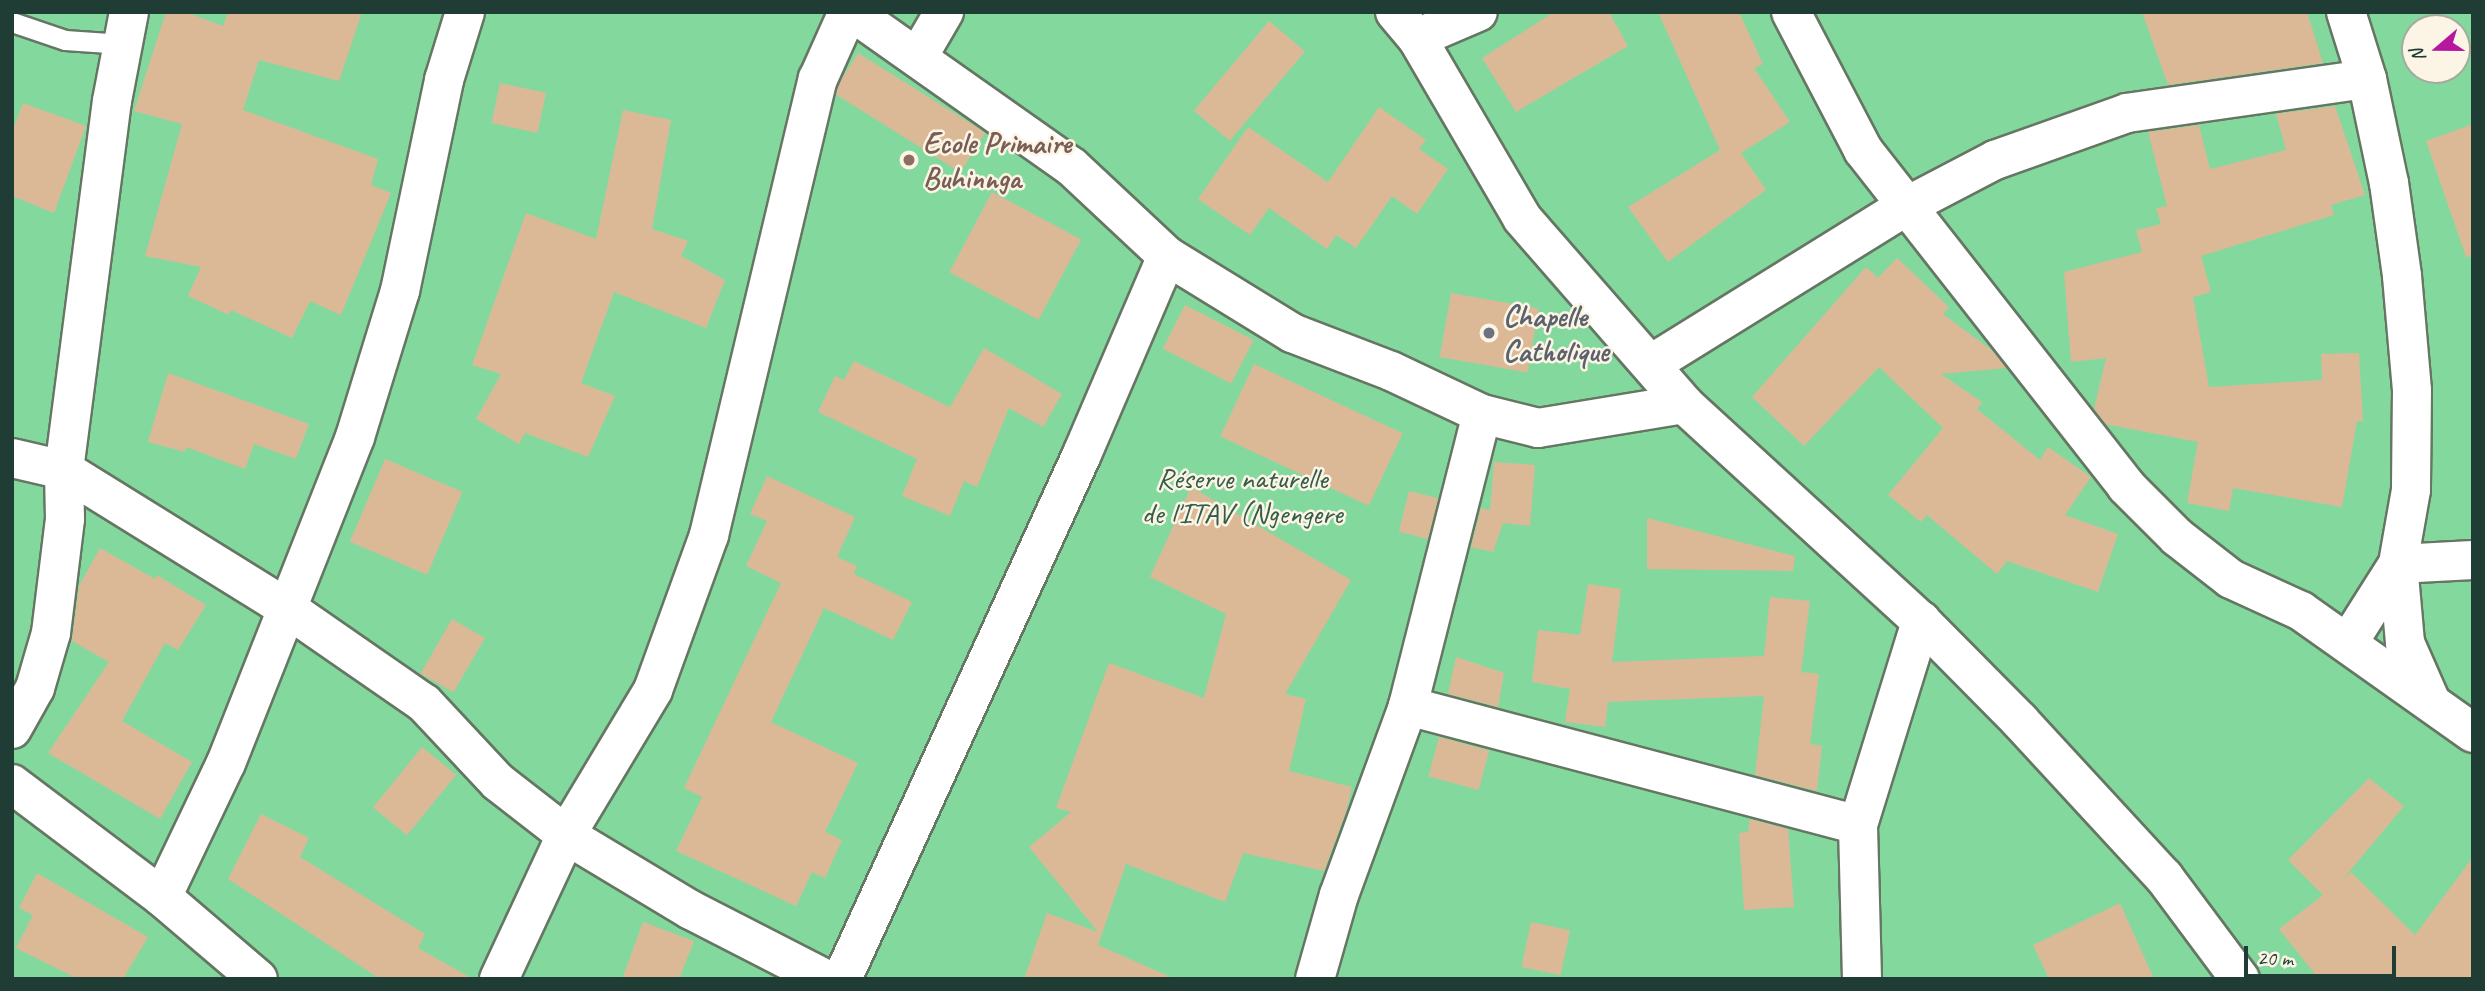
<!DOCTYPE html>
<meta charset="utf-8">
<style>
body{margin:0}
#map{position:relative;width:2485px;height:991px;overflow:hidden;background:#e6e0bb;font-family:Caveat,sans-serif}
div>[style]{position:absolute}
.green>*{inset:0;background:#83d99d}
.building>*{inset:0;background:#dbb996;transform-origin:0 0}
.roads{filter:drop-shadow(2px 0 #657663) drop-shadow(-2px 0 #657663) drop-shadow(0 2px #657663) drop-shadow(0 -2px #657663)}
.service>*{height:19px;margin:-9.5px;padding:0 9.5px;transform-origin:9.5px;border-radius:9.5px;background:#fff}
.minor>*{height:38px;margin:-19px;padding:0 19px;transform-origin:19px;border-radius:19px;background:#fff}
.tertiary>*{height:38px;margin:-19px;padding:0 19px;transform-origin:19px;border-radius:19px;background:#fff}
.dots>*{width:19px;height:19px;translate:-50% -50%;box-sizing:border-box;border:4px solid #fcf5e5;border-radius:50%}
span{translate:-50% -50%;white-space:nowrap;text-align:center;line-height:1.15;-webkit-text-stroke:5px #fcf5e5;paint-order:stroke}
.education-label{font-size:30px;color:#785e54;font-weight:700}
.left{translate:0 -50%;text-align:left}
.worship-label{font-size:30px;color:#5b616d;font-weight:700}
.park-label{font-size:30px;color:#335c49}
.frame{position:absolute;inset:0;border:14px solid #1f3d34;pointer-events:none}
.north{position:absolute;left:2401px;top:14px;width:70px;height:70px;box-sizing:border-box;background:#fcf5e5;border:2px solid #a4ab9e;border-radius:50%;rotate:250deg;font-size:19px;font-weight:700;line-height:28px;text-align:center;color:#1f3d34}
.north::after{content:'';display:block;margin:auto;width:24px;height:32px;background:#b5179e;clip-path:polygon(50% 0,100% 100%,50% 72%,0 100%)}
.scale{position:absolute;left:2244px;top:946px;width:152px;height:32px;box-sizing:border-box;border:4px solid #1f3d34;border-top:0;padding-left:9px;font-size:21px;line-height:24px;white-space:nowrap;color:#1f3d34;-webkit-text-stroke:5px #fcf5e5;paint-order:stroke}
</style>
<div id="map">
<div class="green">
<i style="clip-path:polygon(evenodd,12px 12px,2473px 12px,2473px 979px,12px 979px,12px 12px,2415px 28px,2457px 28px,2457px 70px,2415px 70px,2415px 28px)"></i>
</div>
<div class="building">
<i style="clip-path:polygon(166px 12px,185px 12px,223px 26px,228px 12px,362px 12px,339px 81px,259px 60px,243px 110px,378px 159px,371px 185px,391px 193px,341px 315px,310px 301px,292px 338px,231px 310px,229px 315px,188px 296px,201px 267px,145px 256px,182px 124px,134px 111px)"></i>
<i style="clip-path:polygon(1554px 12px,1609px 12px,1628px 46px,1516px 112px,1482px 58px)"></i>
<i style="clip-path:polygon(1658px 12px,1739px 12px,1763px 64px,1754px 68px,1790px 122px,1741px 153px,1766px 190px,1668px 262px,1628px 207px,1720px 150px)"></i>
<i style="clip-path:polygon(2142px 12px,2307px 12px,2323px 63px,2168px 85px)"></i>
<i style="left:1269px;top:21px;width:47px;height:117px;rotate:40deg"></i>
<i style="left:858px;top:53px;width:150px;height:47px;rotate:32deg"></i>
<i style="left:500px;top:83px;width:47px;height:41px;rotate:12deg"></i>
<i style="clip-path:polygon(23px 103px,86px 126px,54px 213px,12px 196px,12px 132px)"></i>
<i style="clip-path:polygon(2335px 106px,2365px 195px,2331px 205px,2334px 215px,2201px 256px,2211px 292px,2193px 297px,2209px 387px,2322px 380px,2321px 354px,2359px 353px,2363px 421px,2357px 421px,2342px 507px,2233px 488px,2229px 511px,2187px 503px,2198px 442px,2105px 424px,2094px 409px,2106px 358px,2071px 362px,2064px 272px,2142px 252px,2136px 230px,2161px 224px,2156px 208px,2167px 206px,2148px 132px,2199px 125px,2210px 169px,2286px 150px,2276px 114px)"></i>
<i style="clip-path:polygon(1379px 107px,1426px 140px,1419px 149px,1448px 169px,1417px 214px,1392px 196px,1356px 248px,1336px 235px,1327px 249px,1269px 208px,1250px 235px,1198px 199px,1248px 127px,1328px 182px)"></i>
<i style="clip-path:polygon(623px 110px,671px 120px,652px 229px,688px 241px,681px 256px,725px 280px,706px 328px,614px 292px,581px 383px,615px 396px,588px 457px,525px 433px,519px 444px,476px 419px,501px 374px,472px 365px,526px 213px,596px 239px)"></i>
<i style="clip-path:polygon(2473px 124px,2473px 256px,2466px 257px,2426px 141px)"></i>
<i style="left:992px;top:192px;width:101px;height:91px;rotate:28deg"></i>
<i style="clip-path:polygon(1897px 258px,1949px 307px,1943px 314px,1993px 351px,2006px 368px,1941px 374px,1982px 402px,1977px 409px,2040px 460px,2048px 447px,2091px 477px,2065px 515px,2118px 534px,2098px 592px,2007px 561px,1997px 574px,1927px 515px,1921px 522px,1888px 495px,1943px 428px,1879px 367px,1804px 446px,1752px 397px,1866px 267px,1878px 278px)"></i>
<i style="left:1451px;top:293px;width:89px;height:65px;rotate:10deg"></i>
<i style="left:1185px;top:305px;width:77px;height:49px;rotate:27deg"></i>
<i style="clip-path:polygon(984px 348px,1062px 394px,1043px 427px,1009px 408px,977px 487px,964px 481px,950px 516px,902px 496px,917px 459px,818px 412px,835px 376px,844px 380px,854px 361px,950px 407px)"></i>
<i style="left:1254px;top:364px;width:164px;height:80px;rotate:25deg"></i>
<i style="clip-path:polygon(168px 373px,309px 424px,296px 459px,254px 444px,245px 469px,186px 447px,185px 452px,148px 442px)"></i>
<i style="left:385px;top:459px;width:84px;height:90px;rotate:23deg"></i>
<i style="clip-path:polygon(1494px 462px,1535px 465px,1530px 526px,1503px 523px,1493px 552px,1471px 547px,1481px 508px,1490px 510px)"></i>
<i style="clip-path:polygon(767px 476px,855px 517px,837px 557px,857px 566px,854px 574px,912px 602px,893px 640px,824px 608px,771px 722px,858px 763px,825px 832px,842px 840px,825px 878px,812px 872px,796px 906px,676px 851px,702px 797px,684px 788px,781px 583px,746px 566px,767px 521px,750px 514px)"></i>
<i style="clip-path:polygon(1191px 487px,1351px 580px,1285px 694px,1306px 699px,1289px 771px,1352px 787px,1346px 812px,1324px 871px,1243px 853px,1225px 902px,1126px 864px,1098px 945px,1175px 979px,1024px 979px,1047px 913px,1098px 932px,1029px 847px,1071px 812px,1056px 808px,1109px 663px,1204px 698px,1226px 614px,1150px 577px)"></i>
<i style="left:1409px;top:491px;width:30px;height:42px;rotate:14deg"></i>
<i style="clip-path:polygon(1647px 518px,1795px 556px,1793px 571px,1647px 569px)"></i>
<i style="clip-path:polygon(100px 548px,155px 579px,157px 575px,206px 605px,178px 650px,165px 643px,122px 721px,192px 762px,160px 819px,48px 753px,109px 662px,72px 641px,79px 586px)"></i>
<i style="clip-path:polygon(1588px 584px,1621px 589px,1612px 662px,1764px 656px,1770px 597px,1810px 601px,1801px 672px,1819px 674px,1810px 744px,1822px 746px,1817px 791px,1755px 775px,1764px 696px,1608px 702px,1605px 727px,1565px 722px,1570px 689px,1532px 682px,1538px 630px,1580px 635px)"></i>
<i style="left:452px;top:619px;width:38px;height:63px;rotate:30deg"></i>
<i style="clip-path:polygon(1456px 657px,1504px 673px,1498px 707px,1448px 694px)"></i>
<i style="left:1439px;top:737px;width:52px;height:41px;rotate:15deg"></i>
<i style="left:422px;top:747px;width:44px;height:78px;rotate:39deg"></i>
<i style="clip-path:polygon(2369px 778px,2404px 806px,2343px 879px,2351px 872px,2415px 935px,2473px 857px,2473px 979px,2319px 979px,2279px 929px,2323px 895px,2288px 860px)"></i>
<i style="clip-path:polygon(261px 814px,309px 838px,300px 857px,425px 934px,418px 948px,473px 979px,380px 979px,228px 879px)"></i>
<i style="clip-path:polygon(1750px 819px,1788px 829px,1794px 907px,1744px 910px,1739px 833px,1748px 832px)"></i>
<i style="clip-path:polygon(37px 873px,148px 937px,123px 979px,78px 979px,16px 948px,33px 915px,19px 908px)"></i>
<i style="clip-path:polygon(2120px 903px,2154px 979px,2049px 979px,2033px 945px)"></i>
<i style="clip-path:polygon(643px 922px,694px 941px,679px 979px,622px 979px)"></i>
<i style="left:1531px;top:922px;width:40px;height:46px;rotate:12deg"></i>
</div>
<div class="roads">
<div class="service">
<i style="left:12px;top:22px;width:56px;rotate:18.8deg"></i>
<i style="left:65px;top:40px;width:58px;rotate:3.9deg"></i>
</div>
<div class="minor">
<i style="left:852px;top:12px;width:269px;rotate:35.2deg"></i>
<i style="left:1072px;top:167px;width:130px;rotate:43.1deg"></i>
<i style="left:1167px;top:256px;width:147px;rotate:31.6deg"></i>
<i style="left:1292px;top:333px;width:106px;rotate:21deg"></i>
<i style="left:1391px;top:371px;width:101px;rotate:25.3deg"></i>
<i style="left:1482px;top:414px;width:58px;rotate:14deg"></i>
<i style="left:1538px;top:428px;width:148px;rotate:-9.3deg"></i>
<i style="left:1791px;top:12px;width:156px;rotate:62.4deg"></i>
<i style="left:1863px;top:150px;width:427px;rotate:51.9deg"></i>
<i style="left:2126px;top:486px;width:72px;rotate:45deg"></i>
<i style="left:2177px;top:537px;width:68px;rotate:37.9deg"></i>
<i style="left:2231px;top:579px;width:77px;rotate:24.6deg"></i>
<i style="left:2301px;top:611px;width:211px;rotate:35.3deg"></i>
<i style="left:2346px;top:12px;width:70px;rotate:72.6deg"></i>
<i style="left:2367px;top:79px;width:106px;rotate:78.1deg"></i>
<i style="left:2389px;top:183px;width:94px;rotate:82deg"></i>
<i style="left:2402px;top:276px;width:114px;rotate:85deg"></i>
<i style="left:2412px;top:390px;width:100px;rotate:90.6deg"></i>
<i style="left:2411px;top:490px;width:75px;rotate:100deg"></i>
<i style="left:2398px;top:564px;width:79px;rotate:84.9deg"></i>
<i style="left:2405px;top:643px;width:64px;rotate:66.2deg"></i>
<i style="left:1417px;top:38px;width:66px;rotate:-23.1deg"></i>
<i style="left:919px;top:55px;width:50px;rotate:-59.8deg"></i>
<i style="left:1653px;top:363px;width:296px;rotate:-31.8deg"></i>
<i style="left:1905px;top:207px;width:102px;rotate:-27.6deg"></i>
<i style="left:1995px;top:160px;width:140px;rotate:-19.6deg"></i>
<i style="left:2127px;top:113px;width:242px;rotate:-8.1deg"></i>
<i style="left:12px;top:458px;width:53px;rotate:13deg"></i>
<i style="left:64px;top:470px;width:264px;rotate:31.8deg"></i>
<i style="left:288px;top:609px;width:165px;rotate:34.7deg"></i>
<i style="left:424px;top:703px;width:108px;rotate:46.9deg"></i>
<i style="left:498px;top:782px;width:86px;rotate:37.9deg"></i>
<i style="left:566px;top:835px;width:146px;rotate:31deg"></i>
<i style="left:691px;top:910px;width:151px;rotate:27.2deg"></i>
<i style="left:2348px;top:643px;width:93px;rotate:-57.7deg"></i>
<i style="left:2398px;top:564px;width:75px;rotate:-3.1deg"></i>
<i style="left:1408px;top:706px;width:465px;rotate:14.8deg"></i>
<i style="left:12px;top:729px;width:47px;rotate:-60.7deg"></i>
<i style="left:35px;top:688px;width:57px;rotate:-73.8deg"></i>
<i style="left:51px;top:633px;width:115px;rotate:-83deg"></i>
<i style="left:65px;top:519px;width:49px;rotate:-91.2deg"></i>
<i style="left:64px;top:470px;width:372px;rotate:-82.6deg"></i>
<i style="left:112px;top:101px;width:91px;rotate:-79.2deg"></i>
<i style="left:12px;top:784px;width:188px;rotate:37deg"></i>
<i style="left:162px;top:897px;width:126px;rotate:40.5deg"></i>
<i style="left:162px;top:897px;width:148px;rotate:-64.5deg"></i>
<i style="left:226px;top:763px;width:351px;rotate:-68.4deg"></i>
<i style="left:355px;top:437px;width:153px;rotate:-72.9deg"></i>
<i style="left:400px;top:291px;width:216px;rotate:-78.2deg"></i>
<i style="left:444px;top:80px;width:71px;rotate:-72.8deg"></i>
<i style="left:499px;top:979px;width:159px;rotate:-65deg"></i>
<i style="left:566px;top:835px;width:169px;rotate:-59deg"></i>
<i style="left:653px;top:690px;width:165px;rotate:-70.1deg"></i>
<i style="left:709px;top:535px;width:469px;rotate:-76.6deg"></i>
<i style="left:818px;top:79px;width:73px;rotate:-65.9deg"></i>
<i style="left:842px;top:979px;width:577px;rotate:-65.43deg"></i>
<i style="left:1082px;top:454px;width:215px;rotate:-66.8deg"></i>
<i style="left:1315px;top:979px;width:87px;rotate:-74.1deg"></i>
<i style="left:1339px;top:895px;width:201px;rotate:-69.9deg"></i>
<i style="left:1408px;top:706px;width:301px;rotate:-75.8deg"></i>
<i style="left:1862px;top:979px;width:154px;rotate:-91.5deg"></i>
<i style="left:1858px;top:825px;width:214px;rotate:-72.8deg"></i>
</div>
<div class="tertiary">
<i style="left:1395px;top:12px;width:34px;rotate:50deg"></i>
<i style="left:1417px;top:38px;width:208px;rotate:59.7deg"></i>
<i style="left:1522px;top:218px;width:247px;rotate:48.9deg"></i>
<i style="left:1684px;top:404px;width:321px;rotate:42.5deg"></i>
<i style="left:1921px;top:621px;width:141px;rotate:45.3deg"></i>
<i style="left:2020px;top:721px;width:212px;rotate:47.3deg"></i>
<i style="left:2164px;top:877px;width:127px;rotate:53.3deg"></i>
</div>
</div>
<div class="dots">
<i style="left:909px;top:160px;background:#8d6e63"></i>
<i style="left:1489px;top:333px;background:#6b7280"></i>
</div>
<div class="education-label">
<span class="left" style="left:923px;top:160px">Ecole Primaire<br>Buhinnga</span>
</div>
<div class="worship-label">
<span class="left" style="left:1503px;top:333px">Chapelle<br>Catholique</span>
</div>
<div class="park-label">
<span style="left:1242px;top:495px">Réserve naturelle<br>de l'ITAV (Ngengere</span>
</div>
<div class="frame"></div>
<div class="north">N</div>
<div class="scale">20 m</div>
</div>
